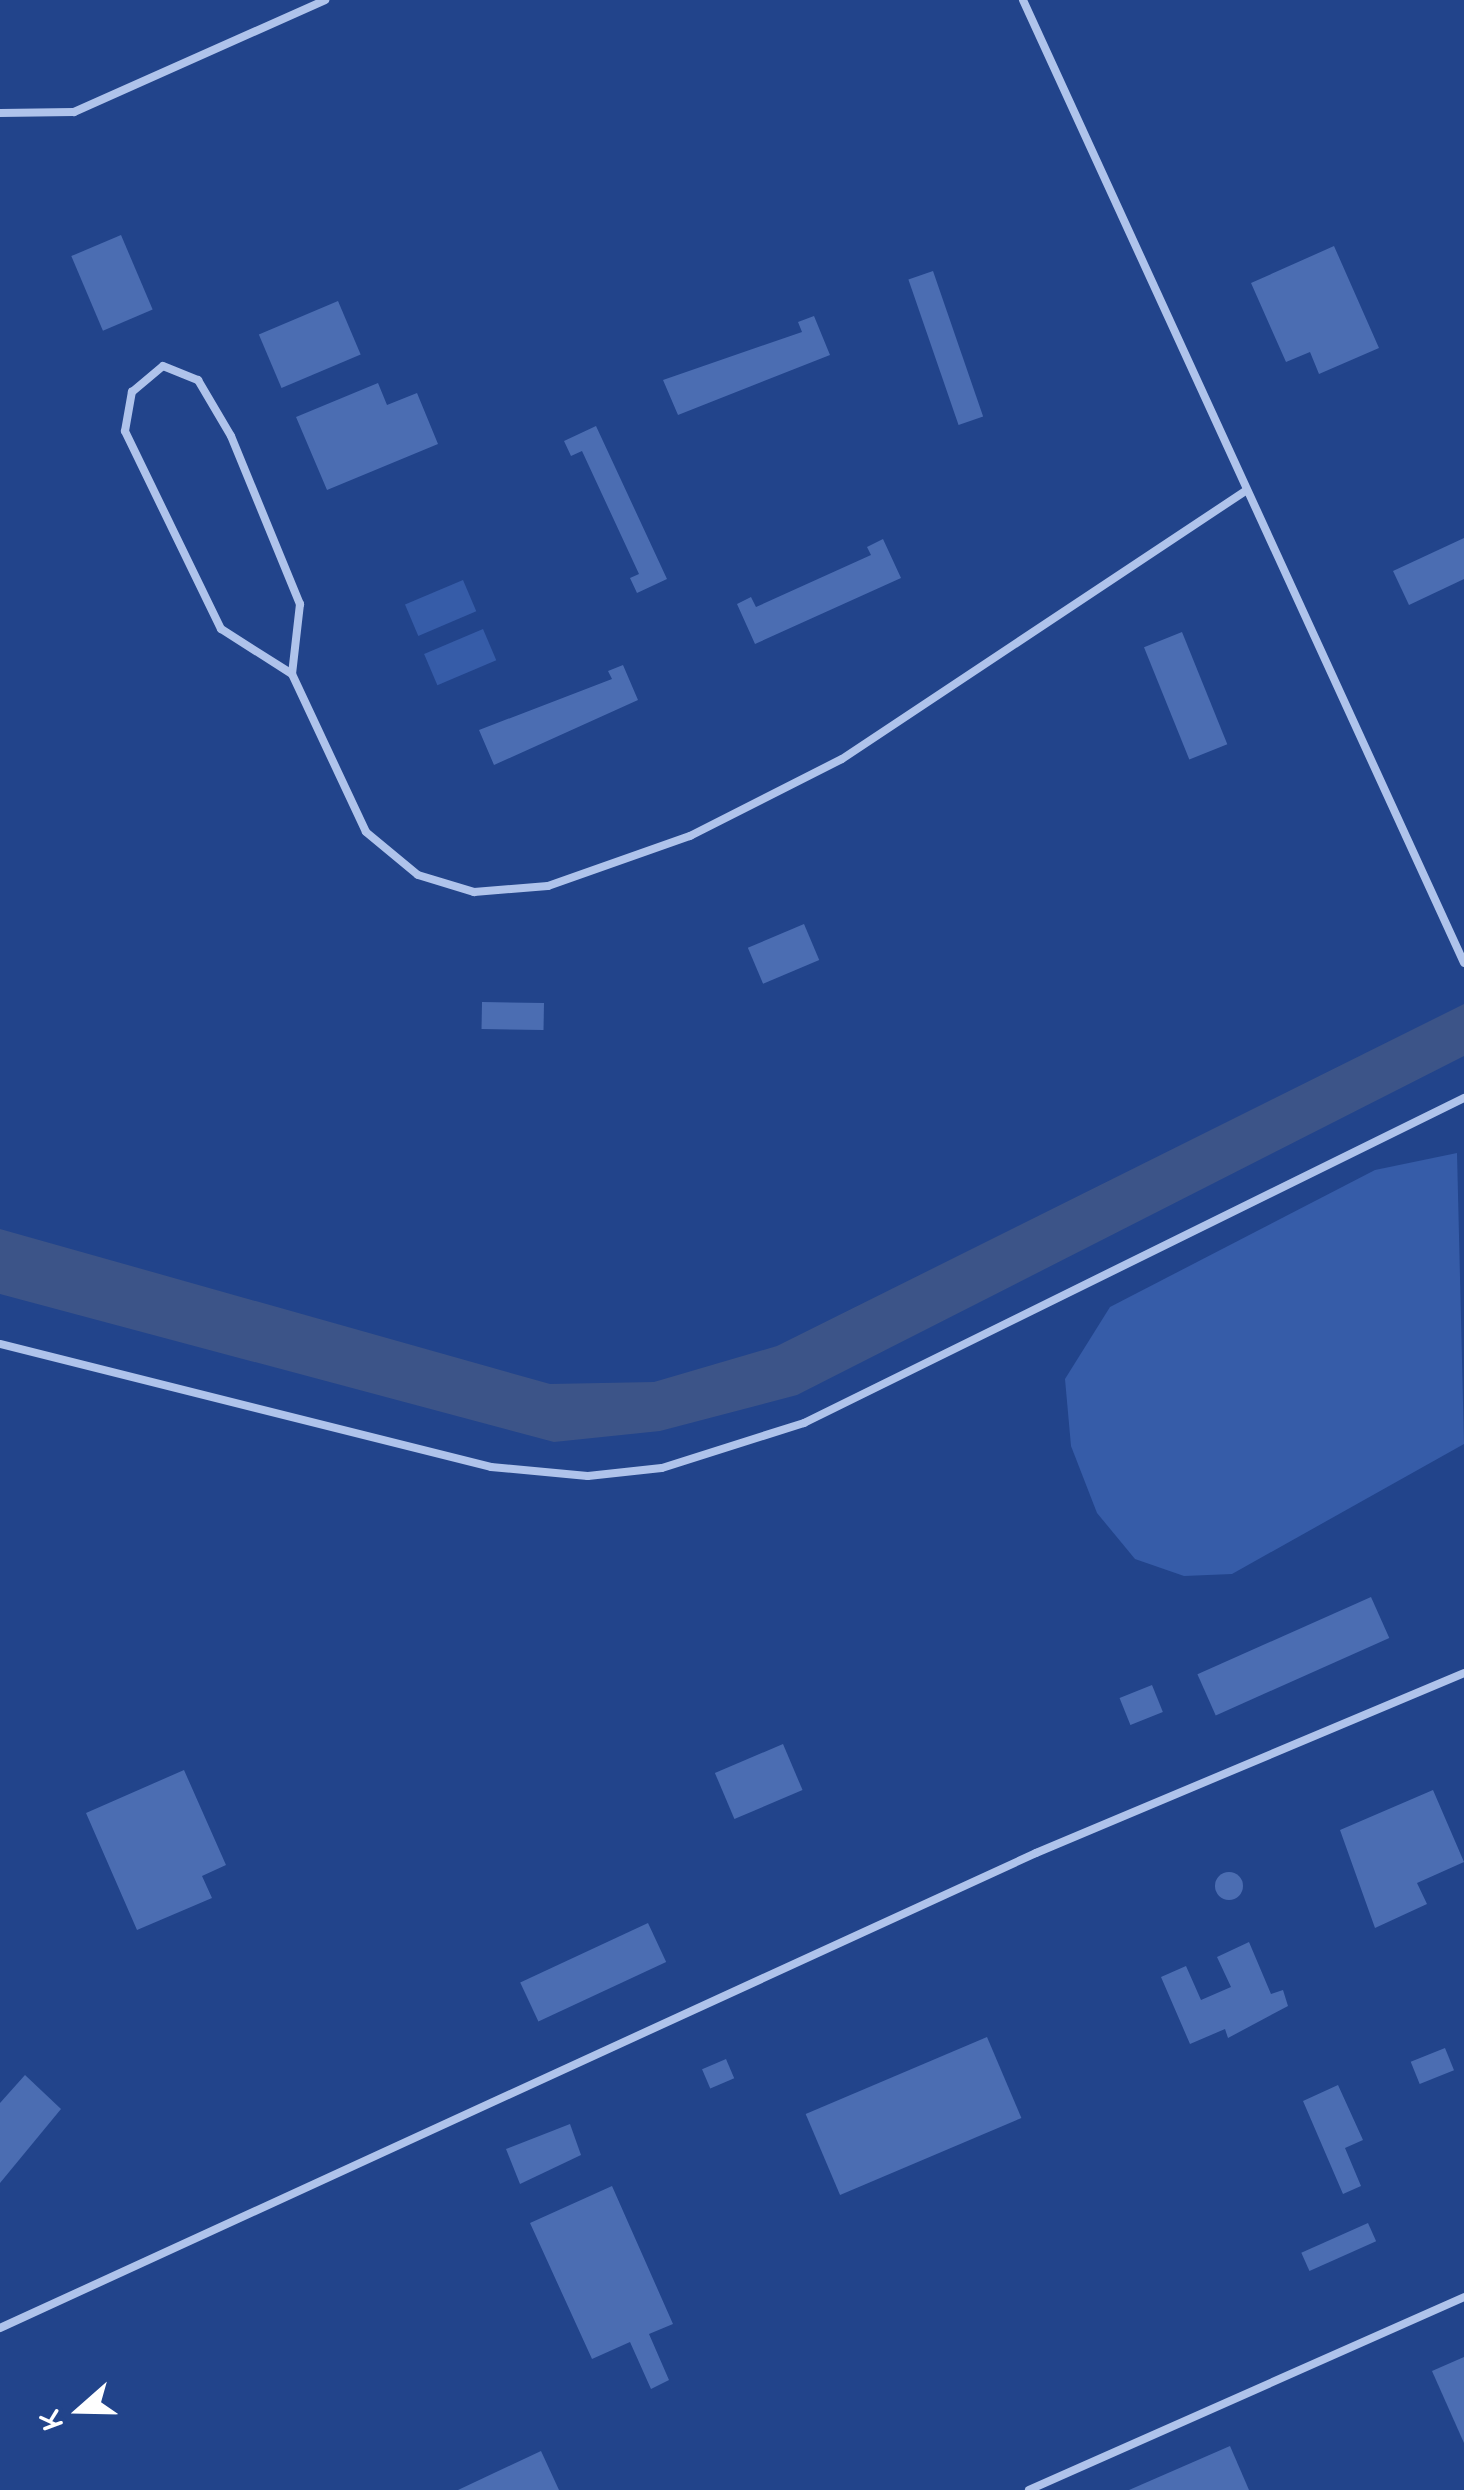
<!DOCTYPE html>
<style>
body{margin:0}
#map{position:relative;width:1464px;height:2490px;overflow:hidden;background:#22448b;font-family:"Varela Round",sans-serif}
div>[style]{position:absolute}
.green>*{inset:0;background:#365ca8;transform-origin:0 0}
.water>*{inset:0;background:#3c5488}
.building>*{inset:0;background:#4b6db2;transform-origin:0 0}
.round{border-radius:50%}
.lane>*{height:8px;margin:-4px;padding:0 4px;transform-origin:4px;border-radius:4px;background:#afc3eb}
span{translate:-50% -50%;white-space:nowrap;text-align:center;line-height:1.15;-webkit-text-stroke:8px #22448b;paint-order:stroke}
.north{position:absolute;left:30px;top:2360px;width:100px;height:100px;-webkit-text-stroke:8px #22448b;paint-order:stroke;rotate:250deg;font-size:28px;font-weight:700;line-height:40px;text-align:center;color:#fff}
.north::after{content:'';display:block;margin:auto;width:35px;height:45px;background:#fff;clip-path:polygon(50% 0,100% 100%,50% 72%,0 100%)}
</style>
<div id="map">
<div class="green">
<i style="left:463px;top:580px;width:34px;height:63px;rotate:67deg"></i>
<i style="left:483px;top:629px;width:34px;height:64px;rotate:67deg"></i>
<i style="clip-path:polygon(1457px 1153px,1464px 1444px,1232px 1574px,1184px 1576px,1135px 1559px,1097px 1513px,1071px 1446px,1065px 1379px,1110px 1307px,1375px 1170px)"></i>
</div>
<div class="water">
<i style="clip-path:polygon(1464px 1004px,1464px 1056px,797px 1395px,660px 1431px,554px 1442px,0 1294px,0 1229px,550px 1384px,654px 1382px,777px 1346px)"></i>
</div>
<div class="building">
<i style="left:121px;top:235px;width:81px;height:54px;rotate:67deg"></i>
<i style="clip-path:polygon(1334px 246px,1379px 348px,1319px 374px,1310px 352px,1286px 362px,1251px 283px)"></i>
<i style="left:933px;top:271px;width:154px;height:26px;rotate:71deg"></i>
<i style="left:338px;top:301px;width:58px;height:86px;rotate:67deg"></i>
<i style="clip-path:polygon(814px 316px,830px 355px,678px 415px,663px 380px,802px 332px,798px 322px)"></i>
<i style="clip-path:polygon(378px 383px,387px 405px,417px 393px,438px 444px,327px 490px,296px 417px)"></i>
<i style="clip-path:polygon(596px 426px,667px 579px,637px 593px,630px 578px,639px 574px,582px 451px,571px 456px,564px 441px)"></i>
<i style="clip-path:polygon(1464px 538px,1464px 579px,1409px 605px,1393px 571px)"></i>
<i style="clip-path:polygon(883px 539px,901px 578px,755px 644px,737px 604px,751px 597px,756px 607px,871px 555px,867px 547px)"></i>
<i style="left:1182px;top:632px;width:121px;height:41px;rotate:68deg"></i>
<i style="clip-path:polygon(623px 665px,638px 700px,494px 765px,479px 730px,612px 679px,608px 671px)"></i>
<i style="left:804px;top:924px;width:39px;height:61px;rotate:67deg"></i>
<i style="left:482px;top:1002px;width:62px;height:27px;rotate:1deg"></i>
<i style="left:1371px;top:1597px;width:45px;height:190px;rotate:66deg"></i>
<i style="left:1152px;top:1685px;width:29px;height:35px;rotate:68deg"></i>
<i style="left:783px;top:1744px;width:50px;height:74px;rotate:67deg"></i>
<i style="clip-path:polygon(184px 1770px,226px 1865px,202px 1876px,212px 1898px,137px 1930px,86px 1813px)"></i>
<i style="clip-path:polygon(1433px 1790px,1464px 1862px,1417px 1883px,1427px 1904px,1375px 1928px,1340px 1830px)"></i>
<i class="round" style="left:1215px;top:1872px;width:28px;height:28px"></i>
<i style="left:648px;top:1923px;width:43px;height:141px;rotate:65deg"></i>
<i style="clip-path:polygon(1249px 1942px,1271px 1994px,1283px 1990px,1288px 2006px,1228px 2038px,1225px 2029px,1190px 2044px,1161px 1977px,1186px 1966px,1201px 2000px,1231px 1987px,1217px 1957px)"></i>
<i style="left:987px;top:2037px;width:88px;height:197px;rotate:67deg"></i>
<i style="left:1445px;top:2048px;width:24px;height:37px;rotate:68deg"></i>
<i style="left:726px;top:2059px;width:21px;height:26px;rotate:67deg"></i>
<i style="clip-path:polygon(25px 2075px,61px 2109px,0 2183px,0 2103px)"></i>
<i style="clip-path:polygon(1338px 2085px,1363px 2140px,1345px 2148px,1361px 2186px,1343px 2194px,1303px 2101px)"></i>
<i style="clip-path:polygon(570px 2124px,581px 2155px,520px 2184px,506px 2149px)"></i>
<i style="clip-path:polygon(612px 2186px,673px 2324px,649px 2334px,669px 2380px,651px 2389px,630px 2342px,592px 2359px,530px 2223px)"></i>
<i style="left:1368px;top:2223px;width:20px;height:73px;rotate:66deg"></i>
<i style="clip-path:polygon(1464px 2357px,1464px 2443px,1432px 2371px)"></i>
<i style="clip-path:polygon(1230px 2446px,1249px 2490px,1129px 2490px)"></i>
<i style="clip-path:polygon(541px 2451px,559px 2490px,458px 2490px)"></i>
</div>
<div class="lane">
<i style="left:1023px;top:0;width:1059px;rotate:65.39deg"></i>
<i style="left:0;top:113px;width:74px;rotate:-0.8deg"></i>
<i style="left:74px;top:112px;width:275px;rotate:-24deg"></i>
<i style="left:292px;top:674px;width:84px;rotate:-147.6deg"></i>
<i style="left:221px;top:629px;width:220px;rotate:-115.9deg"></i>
<i style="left:125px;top:431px;width:40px;rotate:-80deg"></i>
<i style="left:132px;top:392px;width:40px;rotate:-40deg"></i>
<i style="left:163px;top:366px;width:38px;rotate:22deg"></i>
<i style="left:198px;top:380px;width:65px;rotate:59.5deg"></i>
<i style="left:231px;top:436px;width:182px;rotate:67.7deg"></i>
<i style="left:300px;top:604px;width:70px;rotate:96.5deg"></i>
<i style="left:292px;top:674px;width:174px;rotate:64.9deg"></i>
<i style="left:366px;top:832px;width:67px;rotate:39.6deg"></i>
<i style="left:418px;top:875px;width:59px;rotate:16.9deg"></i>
<i style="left:474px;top:892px;width:74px;rotate:-4.6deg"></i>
<i style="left:548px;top:886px;width:151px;rotate:-19.4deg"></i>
<i style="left:690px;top:836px;width:170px;rotate:-26.9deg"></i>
<i style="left:842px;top:759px;width:485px;rotate:-33.6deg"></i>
<i style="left:0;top:1344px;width:506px;rotate:14.06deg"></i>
<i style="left:491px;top:1467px;width:97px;rotate:5.3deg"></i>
<i style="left:588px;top:1476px;width:74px;rotate:-6.2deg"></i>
<i style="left:662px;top:1468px;width:149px;rotate:-17.6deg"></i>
<i style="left:804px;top:1423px;width:736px;rotate:-26.22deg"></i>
<i style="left:0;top:2328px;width:1140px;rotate:-24.63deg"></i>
<i style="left:1036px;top:1853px;width:464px;rotate:-22.8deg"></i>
<i style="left:1029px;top:2490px;width:476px;rotate:-23.9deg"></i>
</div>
<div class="north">K</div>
</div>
